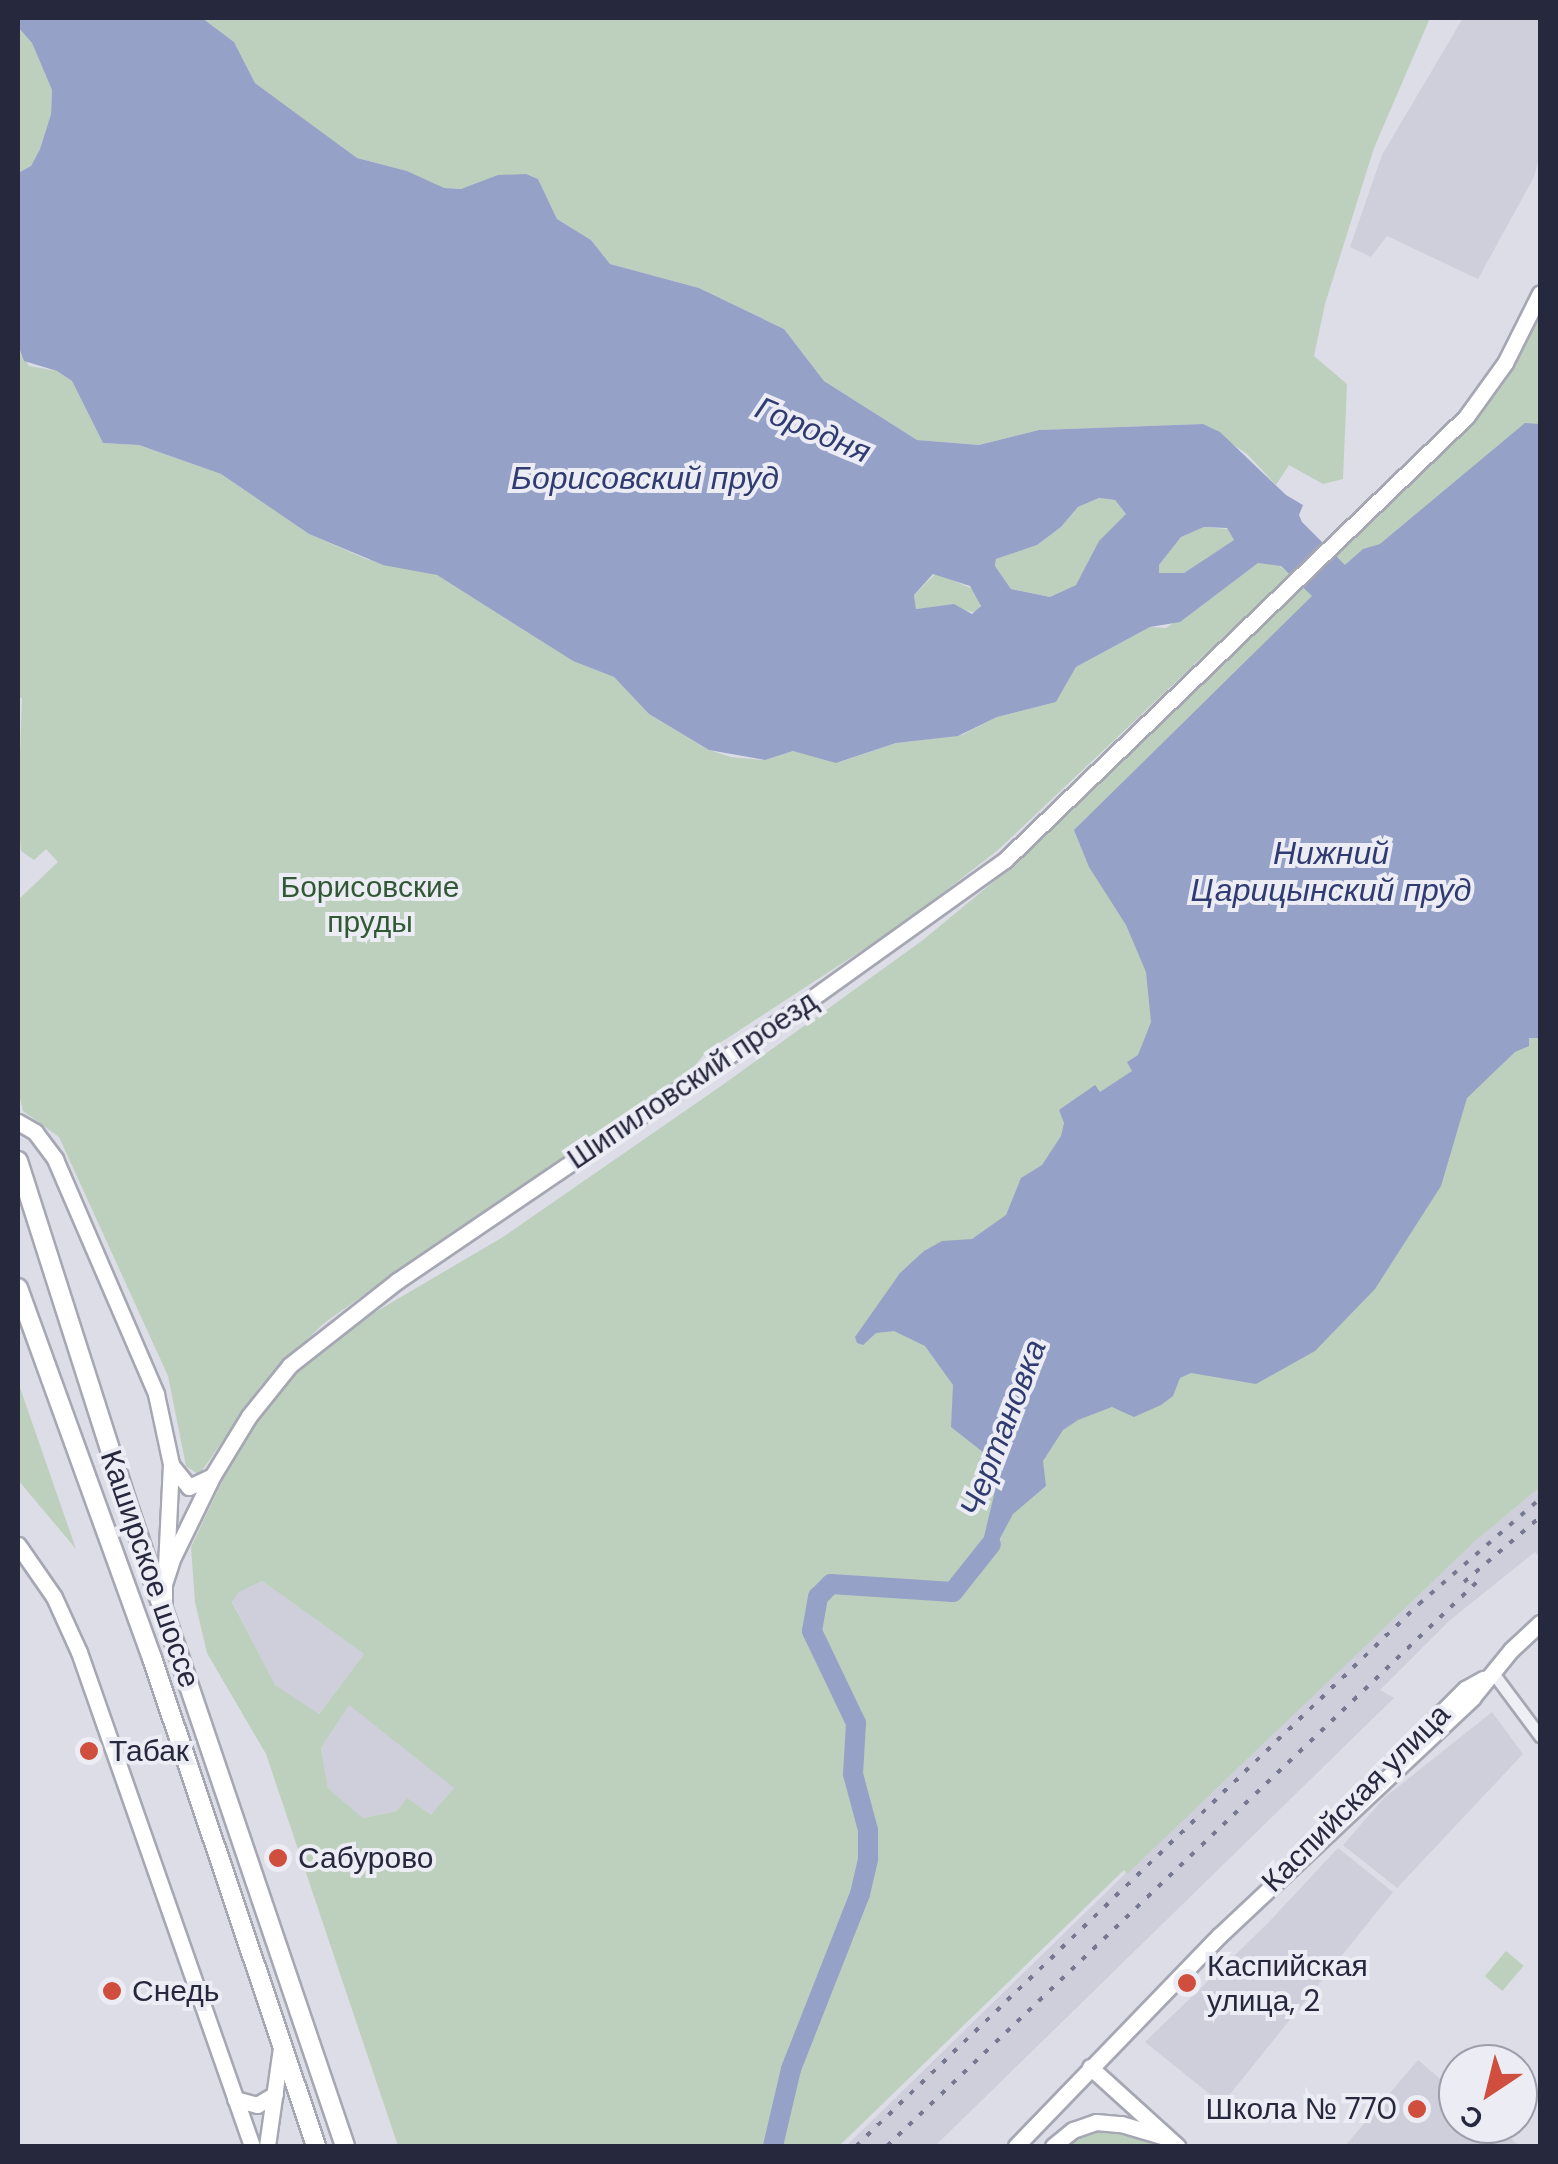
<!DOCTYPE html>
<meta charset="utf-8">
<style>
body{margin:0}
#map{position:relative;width:1558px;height:2164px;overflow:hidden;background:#dcdde6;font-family:"DM Sans",sans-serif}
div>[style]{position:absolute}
.built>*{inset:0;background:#cecfdb}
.green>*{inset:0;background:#bdd0bd;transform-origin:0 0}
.water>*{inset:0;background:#96a1c7}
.river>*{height:20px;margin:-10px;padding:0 10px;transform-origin:10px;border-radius:10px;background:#96a1c7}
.roads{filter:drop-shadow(2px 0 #a5a7b3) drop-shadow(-2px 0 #a5a7b3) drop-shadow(0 2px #a5a7b3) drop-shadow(0 -2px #a5a7b3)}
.minor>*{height:11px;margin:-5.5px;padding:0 5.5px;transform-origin:5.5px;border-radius:5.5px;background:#eeeff5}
.secondary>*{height:15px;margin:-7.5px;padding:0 7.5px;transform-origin:7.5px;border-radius:7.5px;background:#fff}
.primary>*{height:18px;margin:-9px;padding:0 9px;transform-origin:9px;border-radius:9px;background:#fff}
.rail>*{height:4px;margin-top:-2px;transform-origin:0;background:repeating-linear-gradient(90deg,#757890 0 5px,transparent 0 15px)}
.dots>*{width:28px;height:28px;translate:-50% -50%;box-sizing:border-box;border:5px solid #ebecf4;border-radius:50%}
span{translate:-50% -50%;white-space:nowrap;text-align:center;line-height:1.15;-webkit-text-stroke:8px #ebecf4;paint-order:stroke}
.park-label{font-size:30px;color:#335836}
.street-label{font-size:30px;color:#26283d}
.poi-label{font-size:30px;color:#26283d}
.left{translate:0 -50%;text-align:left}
.right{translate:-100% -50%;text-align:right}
.water-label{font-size:32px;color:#303c71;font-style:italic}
.frame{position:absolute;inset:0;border:20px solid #26283d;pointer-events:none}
.north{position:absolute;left:1438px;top:2044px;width:100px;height:100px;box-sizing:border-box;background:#ebecf4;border:2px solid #9c9eab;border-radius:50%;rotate:215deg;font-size:28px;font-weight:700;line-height:40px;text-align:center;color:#26283d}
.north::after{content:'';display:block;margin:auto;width:35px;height:45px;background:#cf4e3d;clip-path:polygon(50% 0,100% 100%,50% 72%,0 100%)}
</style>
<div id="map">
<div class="built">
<i style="clip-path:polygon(1463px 18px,1540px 18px,1540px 154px,1534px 177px,1478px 279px,1387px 236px,1371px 257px,1350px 247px,1382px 155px)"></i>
<i style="clip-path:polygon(1540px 1487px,1540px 1558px,1535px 1552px,1449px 1621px,1380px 1690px,1394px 1698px,935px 2146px,846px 2146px,1414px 1592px)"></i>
<i style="clip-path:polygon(262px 1581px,364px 1654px,318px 1715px,275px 1686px,232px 1601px,239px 1591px)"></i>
<i style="clip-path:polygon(349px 1704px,455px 1788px,431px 1816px,397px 1811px,363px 1818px,328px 1788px,321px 1748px)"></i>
<i style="clip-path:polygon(1492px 1712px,1523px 1754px,1397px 1888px,1343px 1845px,1384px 1798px)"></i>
<i style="clip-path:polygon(1338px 1848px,1393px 1892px,1222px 2104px,1145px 2042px,1267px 1924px)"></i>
<i style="clip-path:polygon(1418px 2060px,1458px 2094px,1458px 2124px,1493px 2124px,1520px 2146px,1345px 2146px)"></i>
</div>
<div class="green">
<i style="clip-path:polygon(202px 18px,1430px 18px,1374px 148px,1325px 304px,1314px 356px,1347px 384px,1343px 479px,1323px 484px,1289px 465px,1276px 485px,1247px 454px,1203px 424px,1039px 430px,979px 445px,917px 440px,824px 381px,784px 329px,699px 288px,610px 264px,591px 240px,557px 219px,538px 179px,526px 174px,461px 189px,443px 188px,407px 171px,357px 158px,255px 83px,234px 42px)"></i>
<i style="clip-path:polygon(18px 27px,32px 43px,52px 90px,51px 114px,40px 149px,31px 166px,18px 173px)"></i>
<i style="clip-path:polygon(evenodd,1540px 311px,1540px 1487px,1474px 1542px,1127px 1874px,1124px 1870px,839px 2146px,398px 2146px,266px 1754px,207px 1653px,195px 1602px,191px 1547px,245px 1433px,277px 1392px,333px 1337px,503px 1237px,721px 1086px,923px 940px,1027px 854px,1471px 424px,1540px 311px,262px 1581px,364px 1654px,319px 1714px,275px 1685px,232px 1602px,239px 1592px,262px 1581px,1540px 311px,349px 1705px,454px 1788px,431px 1815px,407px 1798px,397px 1811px,363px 1818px,328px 1788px,321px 1748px,349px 1705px)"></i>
<i style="clip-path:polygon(18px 344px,29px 366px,57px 371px,72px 381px,103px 443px,139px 445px,221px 474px,309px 534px,366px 559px,437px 575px,573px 661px,614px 677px,649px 714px,709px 750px,731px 757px,765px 760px,793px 751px,840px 762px,896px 743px,962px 735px,997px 717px,1056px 702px,1076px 667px,1150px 627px,1166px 628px,1258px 563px,1277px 564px,1290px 574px,998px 850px,904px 923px,706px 1052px,683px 1080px,623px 1115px,375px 1293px,369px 1291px,323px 1324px,261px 1385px,199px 1475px,186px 1466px,168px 1376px,59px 1137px,23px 1111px,18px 1090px,18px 900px,58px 862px,46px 849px,34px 860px,21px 851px,18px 815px,22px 698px,18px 697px)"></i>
<i style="clip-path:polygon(1099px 498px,1115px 500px,1126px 514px,1076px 585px,1050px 597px,1011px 589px,995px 566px,996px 559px,1037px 545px,1061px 527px,1078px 507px)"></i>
<i style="clip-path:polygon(1204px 527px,1228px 529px,1234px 540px,1184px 573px,1159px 573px,1159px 565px,1181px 537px)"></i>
<i style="clip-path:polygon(936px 573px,975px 590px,982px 603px,975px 613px,949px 605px,916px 609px,914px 595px)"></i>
<i style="clip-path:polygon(18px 1382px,76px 1549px,18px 1480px)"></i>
<i style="left:1506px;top:1951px;width:23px;height:33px;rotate:40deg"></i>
<i style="clip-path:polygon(1112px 2127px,1157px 2146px,1061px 2146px,1090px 2128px)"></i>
</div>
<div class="water">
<i style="clip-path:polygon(evenodd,18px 18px,202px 18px,234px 42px,255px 83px,357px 158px,407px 171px,444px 188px,461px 189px,498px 175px,526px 174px,538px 179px,557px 219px,591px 240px,610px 264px,699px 288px,784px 329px,824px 381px,917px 440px,979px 445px,1039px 430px,1203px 424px,1220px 432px,1286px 495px,1303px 505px,1299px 515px,1302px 522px,1345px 565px,1363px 549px,1380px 544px,1525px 423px,1540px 424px,1540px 1038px,1529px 1038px,1529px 1046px,1515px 1052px,1467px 1098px,1441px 1186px,1375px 1289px,1315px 1351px,1256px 1384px,1191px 1373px,1180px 1378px,1173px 1396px,1161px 1405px,1134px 1417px,1112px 1407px,1078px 1420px,1063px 1430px,1043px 1461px,1046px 1486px,1013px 1514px,998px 1542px,977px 1566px,999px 1474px,993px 1460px,951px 1427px,953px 1385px,925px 1346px,894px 1331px,876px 1333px,863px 1345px,857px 1343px,855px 1337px,900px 1273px,924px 1251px,942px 1241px,972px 1239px,1006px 1215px,1021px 1178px,1042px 1165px,1061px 1136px,1064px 1123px,1059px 1110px,1095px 1085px,1100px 1092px,1132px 1071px,1127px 1062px,1138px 1055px,1151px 1022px,1146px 972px,1126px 925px,1089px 867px,1074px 830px,1312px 596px,1281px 566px,1258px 563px,1180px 622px,1150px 627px,1076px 667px,1056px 702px,997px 717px,958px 736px,896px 743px,836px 763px,793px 751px,765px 760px,709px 750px,649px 714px,614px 677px,573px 661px,437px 575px,383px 565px,309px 534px,221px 474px,139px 445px,103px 443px,72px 381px,57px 371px,24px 361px,18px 344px,18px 173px,31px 166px,40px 149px,51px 114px,52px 90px,32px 43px,18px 27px,18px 18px,1099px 498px,1115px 500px,1126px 514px,1099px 541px,1076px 585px,1050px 597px,1011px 589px,995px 566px,996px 559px,1037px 545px,1061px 527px,1078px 507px,1099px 498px,18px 18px,1204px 527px,1227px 528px,1234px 540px,1184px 573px,1159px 573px,1159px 565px,1181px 537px,1204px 527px,18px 18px,933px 574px,970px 586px,981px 606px,972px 614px,954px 604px,916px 609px,914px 595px,933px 574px)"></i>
</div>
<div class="river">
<i style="left:773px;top:2146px;width:79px;rotate:-76.8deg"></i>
<i style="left:791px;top:2069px;width:188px;rotate:-68.5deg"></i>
<i style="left:860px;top:1894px;width:37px;rotate:-77deg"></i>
<i style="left:868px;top:1858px;width:28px;rotate:-90deg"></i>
<i style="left:868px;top:1830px;width:58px;rotate:-105deg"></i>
<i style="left:853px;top:1774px;width:51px;rotate:-86.6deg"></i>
<i style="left:856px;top:1723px;width:102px;rotate:-115.6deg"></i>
<i style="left:812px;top:1631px;width:35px;rotate:-80deg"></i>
<i style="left:818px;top:1597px;width:18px;rotate:-45deg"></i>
<i style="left:831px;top:1584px;width:122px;rotate:3.8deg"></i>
<i style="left:953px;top:1592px;width:61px;rotate:-51.6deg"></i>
</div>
<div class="roads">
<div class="minor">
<i style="left:1493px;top:1673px;width:79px;rotate:53.3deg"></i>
</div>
<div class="secondary">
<i style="left:18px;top:1122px;width:20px;rotate:30deg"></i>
<i style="left:35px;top:1132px;width:34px;rotate:53deg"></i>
<i style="left:55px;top:1159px;width:256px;rotate:66.7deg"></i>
<i style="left:156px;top:1394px;width:72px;rotate:77.9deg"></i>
<i style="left:171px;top:1464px;width:101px;rotate:92.8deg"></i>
<i style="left:172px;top:1466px;width:27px;rotate:51deg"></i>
<i style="left:189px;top:1487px;width:23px;rotate:-25deg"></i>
<i style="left:18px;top:1545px;width:63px;rotate:55.3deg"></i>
<i style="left:54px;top:1597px;width:60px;rotate:65.6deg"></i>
<i style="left:79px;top:1652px;width:523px;rotate:70.7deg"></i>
<i style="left:164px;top:1606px;width:22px;rotate:-90deg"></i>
<i style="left:164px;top:1584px;width:28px;rotate:-72deg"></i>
<i style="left:173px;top:1557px;width:91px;rotate:-64deg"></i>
<i style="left:213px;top:1475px;width:69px;rotate:-58.6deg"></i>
<i style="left:249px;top:1416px;width:65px;rotate:-51.2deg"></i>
<i style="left:290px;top:1365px;width:136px;rotate:-38.1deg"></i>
<i style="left:397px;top:1281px;width:489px;rotate:-34.2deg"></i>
<i style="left:801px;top:1006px;width:251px;rotate:-35.6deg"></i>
<i style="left:1005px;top:860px;width:639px;rotate:-43.86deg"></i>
<i style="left:1466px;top:417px;width:67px;rotate:-54.2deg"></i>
<i style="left:1505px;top:363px;width:78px;rotate:-63.4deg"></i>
<i style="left:1432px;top:1722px;width:47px;rotate:-45deg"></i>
<i style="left:1465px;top:1689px;width:21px;rotate:-29deg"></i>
<i style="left:1090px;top:2067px;width:118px;rotate:42.2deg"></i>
<i style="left:235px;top:2099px;width:23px;rotate:15deg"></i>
<i style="left:257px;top:2105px;width:21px;rotate:-31deg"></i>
<i style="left:267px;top:2146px;width:99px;rotate:-81.9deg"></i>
<i style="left:1016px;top:2146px;width:293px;rotate:-46deg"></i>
<i style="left:1220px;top:1935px;width:346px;rotate:-43.2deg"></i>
<i style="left:1472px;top:1698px;width:62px;rotate:-50.9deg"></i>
<i style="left:1511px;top:1650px;width:40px;rotate:-43deg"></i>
<i style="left:1053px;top:2146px;width:26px;rotate:-39deg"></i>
<i style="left:1073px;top:2130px;width:24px;rotate:-19deg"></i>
<i style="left:1096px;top:2122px;width:25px;rotate:5deg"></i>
<i style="left:1121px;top:2124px;width:46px;rotate:16.5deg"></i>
</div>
<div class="primary">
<i style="left:18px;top:1161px;width:359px;rotate:72.3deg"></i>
<i style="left:127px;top:1503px;width:679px;rotate:71.27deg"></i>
<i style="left:18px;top:1288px;width:394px;rotate:70.1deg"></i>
<i style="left:152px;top:1658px;width:515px;rotate:71.42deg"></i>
</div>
</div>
<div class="rail">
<i style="left:1464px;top:1582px;width:100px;rotate:-40.5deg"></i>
<i style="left:856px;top:2146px;width:781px;rotate:-43.91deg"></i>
<i style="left:1419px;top:1604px;width:160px;rotate:-41deg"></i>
<i style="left:887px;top:2146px;width:819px;rotate:-43.71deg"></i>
</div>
<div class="dots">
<i style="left:89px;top:1751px;background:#cf4e3d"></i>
<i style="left:278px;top:1858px;background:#cf4e3d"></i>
<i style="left:1187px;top:1983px;background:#cf4e3d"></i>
<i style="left:112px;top:1991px;background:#cf4e3d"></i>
<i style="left:1417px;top:2109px;background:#cf4e3d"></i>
</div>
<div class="park-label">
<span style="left:370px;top:904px">Борисовские<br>пруды</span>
</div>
<div class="street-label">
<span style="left:692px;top:1080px;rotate:-34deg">Шипиловский проезд</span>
<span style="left:150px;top:1569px;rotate:71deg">Каширское шоссе</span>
<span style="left:1356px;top:1798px;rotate:-45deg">Каспийская улица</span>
</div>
<div class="poi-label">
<span class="left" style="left:109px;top:1751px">Табак</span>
<span class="left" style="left:298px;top:1858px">Сабурово</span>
<span class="left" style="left:1207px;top:1983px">Каспийская<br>улица, 2</span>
<span class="left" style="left:132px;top:1991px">Снедь</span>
<span class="right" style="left:1397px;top:2109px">Школа № 770</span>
</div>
<div class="water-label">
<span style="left:813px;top:430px;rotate:23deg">Городня</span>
<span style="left:645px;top:478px">Борисовский пруд</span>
<span style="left:1331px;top:872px">Нижний<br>Царицынский пруд</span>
<span style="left:1003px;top:1428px;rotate:-69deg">Чертановка</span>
</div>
<div class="frame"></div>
<div class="north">С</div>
</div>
